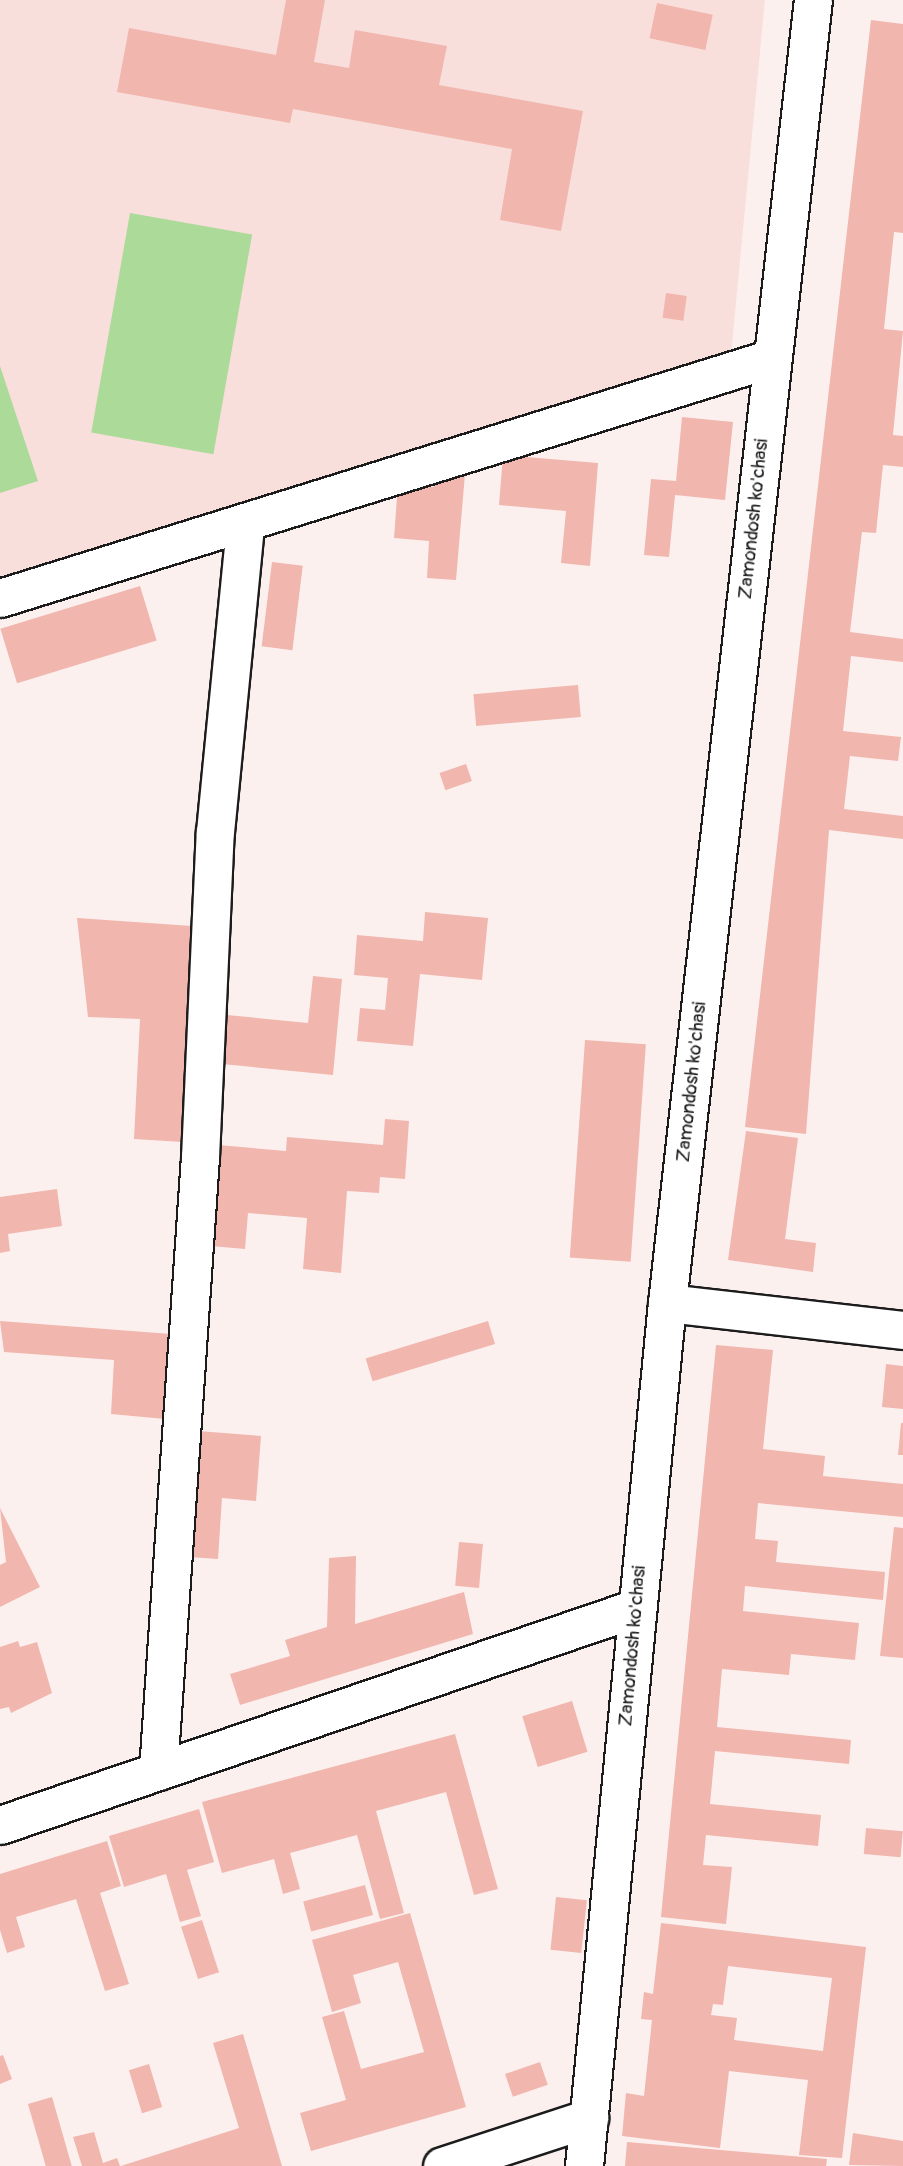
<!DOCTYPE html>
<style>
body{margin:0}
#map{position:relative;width:903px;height:2166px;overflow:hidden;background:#fcf0ef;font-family:Pangolin,sans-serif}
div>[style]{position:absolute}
.built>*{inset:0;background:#f9dfdc}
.green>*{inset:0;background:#acda99;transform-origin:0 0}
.building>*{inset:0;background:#f1b6ae;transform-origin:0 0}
.roads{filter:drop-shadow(2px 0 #1c1c1c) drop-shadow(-2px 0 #1c1c1c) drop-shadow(0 2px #1c1c1c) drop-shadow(0 -2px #1c1c1c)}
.street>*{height:37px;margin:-18.5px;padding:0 18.5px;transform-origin:18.5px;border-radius:18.5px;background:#fff}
span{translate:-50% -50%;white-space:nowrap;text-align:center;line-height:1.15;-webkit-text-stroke:5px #fff;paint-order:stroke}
.street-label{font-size:19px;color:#1c1c1c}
</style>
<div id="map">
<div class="built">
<i style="clip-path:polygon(0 0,765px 0,731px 355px,0 577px)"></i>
</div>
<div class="green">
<i style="left:130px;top:213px;width:124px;height:223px;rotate:10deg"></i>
<i style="clip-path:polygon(0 366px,38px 481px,0 493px)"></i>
</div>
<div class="building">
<i style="clip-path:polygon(286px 0,325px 0,314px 62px,349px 68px,355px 30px,447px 46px,439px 85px,583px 111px,561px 231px,500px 220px,512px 149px,293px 109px,290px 123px,117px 92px,129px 28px,276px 55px)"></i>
<i style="left:657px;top:3px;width:57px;height:36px;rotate:12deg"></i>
<i style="clip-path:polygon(871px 20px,903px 24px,903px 233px,894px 232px,884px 329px,903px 331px,893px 435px,903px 436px,903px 467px,883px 465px,876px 533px,862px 532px,850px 632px,903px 639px,903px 662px,851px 656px,843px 731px,901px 737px,898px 761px,850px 756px,844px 809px,903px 816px,903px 839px,829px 830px,806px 1134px,745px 1127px)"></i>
<i style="left:666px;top:293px;width:21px;height:25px;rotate:8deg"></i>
<i style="clip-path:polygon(682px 417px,733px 422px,725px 500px,675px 495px,669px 557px,644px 555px,651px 479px,676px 481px)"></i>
<i style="clip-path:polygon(503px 455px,598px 463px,590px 566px,561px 563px,566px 511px,499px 505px)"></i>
<i style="clip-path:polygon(435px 471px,465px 474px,456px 580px,427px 578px,429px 541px,394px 538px,398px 484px,434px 487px)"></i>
<i style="left:272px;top:562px;width:31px;height:85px;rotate:7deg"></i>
<i style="left:140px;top:586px;width:57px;height:146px;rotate:73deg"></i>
<i style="left:578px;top:685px;width:32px;height:105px;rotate:85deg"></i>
<i style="left:466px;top:764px;width:18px;height:28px;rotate:71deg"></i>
<i style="clip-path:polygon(425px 912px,488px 918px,482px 980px,420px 974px,413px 1046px,357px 1041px,360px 1008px,385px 1010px,388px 978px,354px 975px,357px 935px,423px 941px)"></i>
<i style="clip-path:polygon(77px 918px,192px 926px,182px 1142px,134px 1139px,140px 1019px,88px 1017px)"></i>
<i style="clip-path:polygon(313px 976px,342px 979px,333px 1075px,222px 1064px,227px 1015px,308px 1023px)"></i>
<i style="left:585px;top:1040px;width:61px;height:218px;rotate:4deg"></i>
<i style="clip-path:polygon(385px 1119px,409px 1121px,405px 1179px,380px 1177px,379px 1193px,347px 1191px,341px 1273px,303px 1269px,307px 1218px,248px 1213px,245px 1249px,211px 1246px,218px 1145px,286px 1151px,287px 1137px,383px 1145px)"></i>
<i style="clip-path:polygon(746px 1131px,798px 1138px,785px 1239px,816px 1243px,813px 1272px,728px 1260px)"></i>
<i style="clip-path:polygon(57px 1189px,62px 1226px,8px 1234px,10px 1251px,0 1253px,0 1197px)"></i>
<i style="clip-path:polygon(0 1321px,171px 1334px,165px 1419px,111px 1414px,114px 1360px,4px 1352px)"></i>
<i style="left:488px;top:1321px;width:24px;height:128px;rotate:73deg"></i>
<i style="clip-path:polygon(716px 1345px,773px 1350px,763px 1449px,825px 1456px,823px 1476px,903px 1484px,903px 1517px,758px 1503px,755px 1539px,778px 1541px,776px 1562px,885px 1572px,883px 1600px,745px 1586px,743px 1611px,859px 1623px,855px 1660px,791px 1654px,789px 1675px,722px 1669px,717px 1727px,851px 1740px,849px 1764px,715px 1751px,710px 1804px,821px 1815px,818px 1846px,706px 1835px,703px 1865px,732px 1867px,726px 1924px,661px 1917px)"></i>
<i style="clip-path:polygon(886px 1364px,903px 1366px,903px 1409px,882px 1407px)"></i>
<i style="clip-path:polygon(901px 1423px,903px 1423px,903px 1455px,898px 1455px)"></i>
<i style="clip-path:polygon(198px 1431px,261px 1436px,256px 1501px,222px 1498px,218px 1559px,189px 1557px)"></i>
<i style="clip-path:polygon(0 1508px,40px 1587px,0 1607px,0 1565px,6px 1562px)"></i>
<i style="clip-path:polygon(894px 1527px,903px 1528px,903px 1658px,880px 1656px)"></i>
<i style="left:459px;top:1542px;width:24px;height:44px;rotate:5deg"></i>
<i style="clip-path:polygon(356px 1556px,355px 1624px,464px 1592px,473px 1634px,240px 1705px,230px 1674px,290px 1656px,285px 1640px,327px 1627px,329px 1558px)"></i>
<i style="clip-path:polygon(18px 1641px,20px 1647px,37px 1642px,52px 1693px,11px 1713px,9px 1707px,0 1709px,0 1647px)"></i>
<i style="left:572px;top:1701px;width:53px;height:52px;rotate:73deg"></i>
<i style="clip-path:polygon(455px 1734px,498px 1889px,474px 1895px,446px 1792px,376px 1811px,404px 1913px,380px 1919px,357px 1835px,290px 1853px,300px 1889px,283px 1894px,274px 1859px,222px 1873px,202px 1802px)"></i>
<i style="clip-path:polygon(199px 1809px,214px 1862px,187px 1870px,201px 1916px,180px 1922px,166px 1874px,124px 1887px,109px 1836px)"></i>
<i style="left:866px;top:1828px;width:37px;height:26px;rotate:5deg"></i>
<i style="clip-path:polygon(107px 1841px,121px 1886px,100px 1893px,129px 1984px,105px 1991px,76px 1899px,16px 1917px,25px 1947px,7px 1953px,0 1930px,0 1874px)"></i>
<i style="left:365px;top:1885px;width:31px;height:64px;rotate:75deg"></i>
<i style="left:556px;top:1897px;width:31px;height:53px;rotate:6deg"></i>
<i style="clip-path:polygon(410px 1913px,466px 2107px,311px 2151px,300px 2113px,346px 2100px,322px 2017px,344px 2011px,361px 2069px,424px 2052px,398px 1962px,353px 1975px,361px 2003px,332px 2012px,312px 1940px)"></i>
<i style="left:202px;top:1920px;width:55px;height:22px;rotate:72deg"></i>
<i style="clip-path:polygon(evenodd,661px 1923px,866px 1947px,842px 2158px,799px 2155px,808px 2080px,729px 2071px,720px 2148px,622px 2136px,626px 2093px,644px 2096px,652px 2020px,641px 2019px,644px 1992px,653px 1994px,661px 1923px,728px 1966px,832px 1978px,823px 2051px,734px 2040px,737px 2018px,711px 2015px,713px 2004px,723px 2005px,728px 1966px)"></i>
<i style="clip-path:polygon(243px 2034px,282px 2166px,121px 2166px,239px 2128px,213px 2043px)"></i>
<i style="clip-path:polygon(3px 2055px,12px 2079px,0 2084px,0 2056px)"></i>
<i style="left:540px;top:2062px;width:24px;height:37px;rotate:71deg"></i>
<i style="left:149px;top:2064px;width:45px;height:21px;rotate:73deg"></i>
<i style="left:52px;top:2097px;width:72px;height:25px;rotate:74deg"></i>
<i style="clip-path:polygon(94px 2132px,103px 2163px,117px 2158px,120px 2166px,82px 2166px,73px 2137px)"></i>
<i style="clip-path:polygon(853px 2133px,903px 2141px,903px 2166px,849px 2165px)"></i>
<i style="clip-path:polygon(627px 2142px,827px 2159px,826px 2166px,625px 2166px)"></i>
</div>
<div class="roads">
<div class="street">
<i style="left:0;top:598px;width:808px;rotate:-17.27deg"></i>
<i style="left:667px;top:1303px;width:238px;rotate:6.5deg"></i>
<i style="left:158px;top:1771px;width:615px;rotate:-86.09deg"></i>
<i style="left:200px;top:1157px;width:325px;rotate:-87.4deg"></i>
<i style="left:215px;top:832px;width:309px;rotate:-84.4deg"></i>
<i style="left:0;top:1825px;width:672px;rotate:-18.84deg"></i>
<i style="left:442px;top:2166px;width:155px;rotate:-18.1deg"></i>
<i style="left:584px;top:2166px;width:867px;rotate:-84.51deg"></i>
<i style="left:667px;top:1303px;width:1311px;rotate:-83.61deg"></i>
</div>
</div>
<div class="street-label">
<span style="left:754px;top:519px;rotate:-84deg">Zamondosh ko'chasi</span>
<span style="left:692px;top:1082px;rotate:-84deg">Zamondosh ko'chasi</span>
<span style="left:633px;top:1646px;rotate:-85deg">Zamondosh ko'chasi</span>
</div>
</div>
